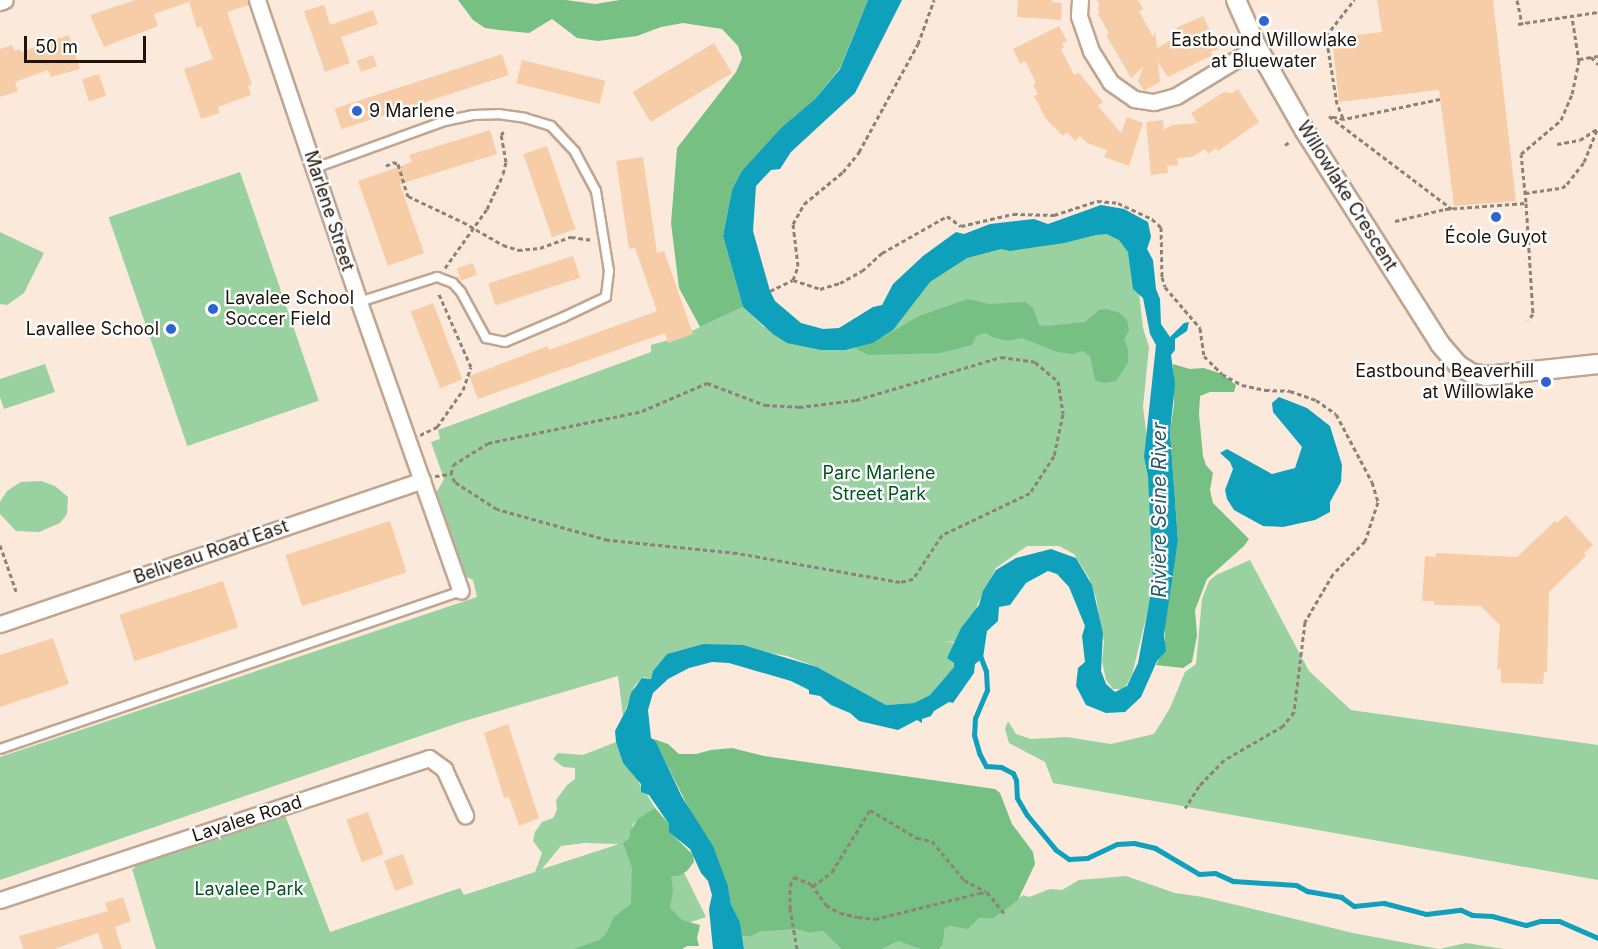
<!DOCTYPE html>
<meta charset="utf-8">
<style>
body{margin:0}
#map{position:relative;width:1598px;height:949px;overflow:hidden;background:#fbeadc;font-family:Inter,sans-serif}
div>[style]{position:absolute}
.green>*{inset:0;background:#99d1a1;transform-origin:0 0}
.forest>*{inset:0;background:#77c083}
.water>*{inset:0;background:#0fa0bc}
.stream>*{height:5px;margin:-2.5px;padding:0 2.5px;transform-origin:2.5px;border-radius:2.5px;background:#0fa0bc}
.building>*{inset:0;background:#f7cda8;transform-origin:0 0}
.path>*{height:3px;margin-top:-1.5px;transform-origin:0;background:repeating-linear-gradient(90deg,#8e8176 0 4.5px,transparent 0 7.5px)}
.roads{filter:drop-shadow(2px 0 #c0a690) drop-shadow(-2px 0 #c0a690) drop-shadow(0 2px #c0a690) drop-shadow(0 -2px #c0a690)}
.service>*{height:8px;margin:-4px;padding:0 4px;transform-origin:4px;border-radius:4px;background:#fff}
.minor>*{height:15px;margin:-7.5px;padding:0 7.5px;transform-origin:7.5px;border-radius:7.5px;background:#fff}
.tertiary>*{height:18px;margin:-9px;padding:0 9px;transform-origin:9px;border-radius:9px;background:#fff}
.dots>*{width:16px;height:16px;translate:-50% -50%;box-sizing:border-box;border:3px solid #fff;border-radius:50%}
span{translate:-50% -50%;white-space:nowrap;text-align:center;line-height:1.15;-webkit-text-stroke:4.5px #fff;paint-order:stroke}
.poi-label{font-size:18px;color:#1e150d}
.left{translate:0 -50%;text-align:left}
.right{translate:-100% -50%;text-align:right}
.street-label{font-size:18px;color:#1e150d}
.park-label{font-size:18px;color:#00561f}
.water-label{font-size:20px;color:#295c68;font-style:italic}
.scale{position:absolute;left:24px;top:36px;width:122px;height:27px;box-sizing:border-box;border:3px solid #1e150d;border-top:0;padding-left:8px;font-size:18px;line-height:21px;white-space:nowrap;color:#1e150d;-webkit-text-stroke:4px #fff;paint-order:stroke}
</style>
<div id="map">
<div class="green">
<i style="left:240px;top:172px;width:242px;height:139px;rotate:71deg"></i>
<i style="clip-path:polygon(1122px 228px,1139px 292px,1143px 328px,1149px 347px,1143px 407px,1153px 485px,1156px 577px,1132px 675px,1124px 689px,1113px 689px,1106px 680px,1102px 661px,1104px 642px,1096px 598px,1089px 578px,1074px 554px,1059px 546px,1027px 546px,996px 568px,978px 603px,964px 643px,944px 641px,954px 643px,952px 648px,954px 667px,930px 695px,914px 703px,886px 705px,817px 667px,787px 656px,724px 645px,703px 644px,667px 654px,653px 671px,651px 679px,644px 677px,635px 685px,623px 716px,618px 676px,461px 722px,0 880px,0 757px,477px 597px,473px 580px,465px 576px,436px 493px,444px 479px,431px 442px,440px 439px,438px 430px,651px 352px,651px 345px,679px 337px,743px 307px,764px 327px,853px 342px,947px 258px)"></i>
<i style="clip-path:polygon(0 232px,44px 253px,24px 293px,7px 305px,0 304px)"></i>
<i style="clip-path:polygon(45px 364px,55px 392px,4px 409px,0 397px,0 379px)"></i>
<i style="clip-path:polygon(41px 481px,55px 486px,68px 497px,67px 514px,60px 523px,39px 532px,16px 531px,0 514px,0 502px,7px 491px,21px 482px)"></i>
<i style="clip-path:polygon(1250px 560px,1309px 671px,1351px 710px,1598px 745px,1598px 880px,1053px 783px,1045px 762px,1009px 743px,1005px 729px,1008px 721px,1016px 734px,1031px 739px,1067px 737px,1111px 744px,1154px 734px,1170px 708px,1185px 672px,1196px 664px,1202px 599px,1209px 581px,1216px 575px)"></i>
<i style="clip-path:polygon(evenodd,616px 742px,623px 763px,637px 778px,644px 794px,646px 793px,655px 808px,633px 824px,630px 837px,625px 841px,663px 830px,706px 917px,609px 949px,156px 949px,132px 869px,135px 868px,134px 864px,285px 815px,330px 932px,460px 888px,464px 895px,535px 872px,542px 853px,533px 841px,535px 832px,542px 822px,553px 818px,557px 810px,556px 800px,567px 785px,575px 779px,575px 768px,563px 767px,553px 759px,558px 753px,583px 755px,616px 742px,584px 843px,619px 844px,542px 869px,561px 846px,584px 843px)"></i>
<i style="clip-path:polygon(1126px 876px,1175px 893px,1203px 897px,1353px 933px,1439px 949px,1466px 943px,1504px 949px,939px 949px,943px 945px,945px 928px,950px 926px,968px 928px,979px 918px,994px 918px,1023px 895px,1029px 897px,1050px 889px,1062px 890px,1079px 880px)"></i>
<i style="clip-path:polygon(795px 929px,810px 933px,823px 931px,841px 949px,744px 949px,742px 936px,750px 937px,759px 932px)"></i>
<i style="clip-path:polygon(899px 941px,907px 943px,920px 949px,882px 949px)"></i>
</div>
<div class="forest">
<i style="clip-path:polygon(458px 0,566px 0,595px 4px,620px 0,868px 0,840px 68px,815px 99px,783px 126px,732px 190px,723px 236px,743px 307px,700px 327px,679px 288px,671px 223px,677px 148px,736px 72px,742px 58px,738px 46px,722px 29px,683px 23px,661px 27px,637px 36px,598px 41px,577px 38px,552px 19px,529px 33px,499px 30px,485px 28px,473px 20px)"></i>
<i style="clip-path:polygon(968px 299px,989px 304px,1025px 302px,1033px 308px,1039px 325px,1047px 326px,1085px 322px,1099px 310px,1107px 309px,1120px 313px,1127px 320px,1129px 331px,1124px 339px,1128px 349px,1128px 363px,1116px 381px,1104px 383px,1095px 380px,1090px 356px,1083px 351px,1073px 354px,1057px 352px,1022px 338px,1008px 341px,995px 338px,985px 333px,976px 336px,972px 345px,940px 353px,868px 355px,855px 348px,873px 343px,919px 316px)"></i>
<i style="clip-path:polygon(1173px 364px,1190px 369px,1204px 368px,1222px 374px,1236px 385px,1234px 392px,1210px 392px,1200px 396px,1199px 414px,1203px 456px,1206px 465px,1213px 473px,1210px 490px,1213px 503px,1249px 539px,1244px 546px,1207px 579px,1195px 610px,1197px 635px,1192px 662px,1183px 668px,1156px 665px,1165px 647px,1165px 626px,1178px 541px,1170px 432px,1174px 404px)"></i>
<i style="clip-path:polygon(651px 738px,668px 744px,679px 754px,696px 754px,711px 750px,732px 748px,764px 756px,995px 789px,1000px 793px,1012px 824px,1033px 852px,1035px 864px,1018px 900px,994px 918px,979px 918px,968px 929px,950px 926px,945px 928px,943px 945px,939px 949px,920px 949px,899px 941px,882px 949px,841px 949px,823px 931px,810px 933px,795px 929px,759px 932px,750px 937px,742px 936px,740px 922px,731px 904px,728px 886px,656px 743px)"></i>
<i style="clip-path:polygon(655px 808px,669px 824px,670px 832px,693px 855px,694px 862px,687px 871px,678px 876px,671px 876px,673px 890px,670px 908px,682px 920px,700px 925px,697px 938px,699px 946px,687px 946px,682px 949px,574px 949px,599px 940px,606px 934px,614px 917px,631px 904px,632px 868px,623px 843px,630px 837px,630px 831px,638px 819px)"></i>
</div>
<div class="water">
<i style="clip-path:polygon(868px 0,902px 0,855px 93px,791px 152px,780px 169px,771px 170px,756px 186px,753px 231px,770px 291px,775px 301px,801px 323px,823px 329px,839px 328px,873px 307px,882px 305px,893px 284px,923px 256px,956px 232px,964px 234px,990px 224px,1034px 219px,1048px 224px,1101px 205px,1124px 209px,1148px 222px,1151px 237px,1147px 249px,1153px 260px,1156px 289px,1160px 299px,1161px 324px,1170px 337px,1184px 323px,1189px 322px,1187px 331px,1175px 339px,1175px 350px,1171px 355px,1175px 384px,1170px 432px,1178px 541px,1164px 635px,1166px 651px,1157px 661px,1141px 697px,1125px 712px,1106px 713px,1086px 705px,1076px 686px,1078px 668px,1085px 662px,1082px 636px,1085px 626px,1069px 587px,1057px 574px,1048px 571px,1026px 583px,1010px 605px,999px 607px,998px 621px,987px 631px,983px 658px,975px 664px,974px 673px,953px 703px,949px 702px,934px 711px,931px 716px,922px 719px,922px 723px,917px 720px,898px 730px,859px 721px,850px 713px,831px 705px,820px 696px,809px 694px,809px 690px,791px 681px,729px 663px,712px 662px,689px 668px,668px 679px,653px 693px,648px 710px,651px 738px,656px 742px,682px 797px,713px 846px,728px 886px,731px 904px,740px 922px,744px 949px,713px 949px,709px 909px,712px 895px,708px 881px,701px 873px,690px 849px,669px 832px,669px 824px,649px 795px,641px 792px,641px 784px,623px 763px,616px 742px,615px 731px,627px 708px,631px 693px,642px 678px,651px 679px,653px 671px,667px 654px,703px 644px,743px 645px,817px 667px,886px 705px,914px 703px,930px 695px,954px 667px,954px 663px,947px 658px,949px 654px,961px 628px,979px 605px,983px 591px,996px 570px,1016px 558px,1051px 549px,1076px 558px,1092px 585px,1103px 633px,1101px 671px,1106px 684px,1115px 692px,1127px 686px,1138px 663px,1153px 582px,1148px 476px,1144px 457px,1156px 345px,1150px 334px,1143px 298px,1133px 289px,1128px 252px,1119px 240px,1107px 234px,1096px 235px,1064px 243px,1010px 251px,1001px 249px,967px 258px,930px 282px,893px 330px,873px 343px,845px 350px,821px 350px,787px 343px,773px 334px,743px 307px,723px 236px,732px 190px,742px 171px,783px 126px,815px 99px,840px 69px)"></i>
<i style="clip-path:polygon(1279px 397px,1307px 408px,1330px 426px,1342px 465px,1341px 482px,1330px 502px,1330px 512px,1315px 520px,1283px 527px,1263px 526px,1234px 510px,1227px 499px,1225px 490px,1233px 469px,1230px 462px,1220px 453px,1227px 449px,1272px 474px,1295px 468px,1302px 447px,1273px 412px,1272px 403px)"></i>
</div>
<div class="stream">
<i style="left:979px;top:653px;width:19px;rotate:69deg"></i>
<i style="left:986px;top:671px;width:19px;rotate:87deg"></i>
<i style="left:987px;top:690px;width:30px;rotate:113deg"></i>
<i style="left:975px;top:718px;width:17px;rotate:93deg"></i>
<i style="left:974px;top:735px;width:19px;rotate:74deg"></i>
<i style="left:979px;top:753px;width:15px;rotate:62deg"></i>
<i style="left:986px;top:766px;width:15px;rotate:4deg"></i>
<i style="left:1001px;top:767px;width:13px;rotate:27deg"></i>
<i style="left:1013px;top:773px;width:8px;rotate:67deg"></i>
<i style="left:1016px;top:780px;width:18px;rotate:87deg"></i>
<i style="left:1017px;top:798px;width:20px;rotate:60deg"></i>
<i style="left:1027px;top:815px;width:45px;rotate:50.4deg"></i>
<i style="left:1056px;top:850px;width:16px;rotate:35deg"></i>
<i style="left:1069px;top:859px;width:18px;rotate:-3deg"></i>
<i style="left:1087px;top:858px;width:33px;rotate:-25deg"></i>
<i style="left:1117px;top:844px;width:17px;rotate:-3deg"></i>
<i style="left:1134px;top:843px;width:22px;rotate:13deg"></i>
<i style="left:1155px;top:848px;width:51px;rotate:30.6deg"></i>
<i style="left:1199px;top:874px;width:16px;rotate:-4deg"></i>
<i style="left:1215px;top:873px;width:20px;rotate:24deg"></i>
<i style="left:1233px;top:881px;width:63px;rotate:3.6deg"></i>
<i style="left:1296px;top:885px;width:13px;rotate:29deg"></i>
<i style="left:1307px;top:891px;width:35px;rotate:10deg"></i>
<i style="left:1341px;top:897px;width:16px;rotate:35deg"></i>
<i style="left:1354px;top:906px;width:30px;rotate:-6deg"></i>
<i style="left:1384px;top:903px;width:43px;rotate:14.7deg"></i>
<i style="left:1426px;top:914px;width:35px;rotate:-7deg"></i>
<i style="left:1461px;top:910px;width:12px;rotate:24deg"></i>
<i style="left:1472px;top:915px;width:20px;rotate:3deg"></i>
<i style="left:1492px;top:916px;width:35px;rotate:15deg"></i>
<i style="left:1526px;top:925px;width:15px;rotate:-16deg"></i>
<i style="left:1540px;top:921px;width:19px"></i>
<i style="left:1559px;top:921px;width:43px;rotate:23.6deg"></i>
</div>
<div class="building">
<i style="clip-path:polygon(135px 0,247px 0,249px 5px,227px 12px,252px 85px,248px 86px,251px 95px,218px 107px,220px 113px,201px 119px,184px 69px,213px 59px,201px 26px,197px 28px,189px 2px,154px 14px,158px 26px,104px 47px,90px 15px)"></i>
<i style="clip-path:polygon(1018px 0,1052px 0,1052px 2px,1062px 3px,1061px 20px,1017px 17px)"></i>
<i style="clip-path:polygon(1097px 0,1138px 0,1143px 9px,1139px 11px,1153px 37px,1155px 31px,1157px 48px,1180px 35px,1176px 28px,1203px 16px,1219px 49px,1211px 52px,1213px 55px,1168px 77px,1158px 62px,1160px 82px,1144px 91px,1138px 81px,1143px 67px,1131px 78px,1106px 35px,1109px 33px,1098px 14px,1100px 12px,1097px 8px,1100px 6px)"></i>
<i style="clip-path:polygon(1377px 0,1493px 0,1516px 201px,1454px 206px,1439px 90px,1339px 102px,1332px 38px,1382px 32px)"></i>
<i style="clip-path:polygon(324px 5px,330px 25px,373px 10px,378px 24px,341px 37px,350px 63px,325px 72px,304px 11px)"></i>
<i style="clip-path:polygon(1059px 26px,1067px 41px,1062px 44px,1064px 48px,1061px 49px,1074px 75px,1079px 73px,1103px 102px,1098px 106px,1121px 133px,1127px 117px,1143px 123px,1129px 166px,1104px 157px,1107px 150px,1087px 143px,1080px 136px,1075px 141px,1067px 132px,1063px 136px,1046px 119px,1034px 96px,1038px 94px,1033px 85px,1036px 83px,1025px 61px,1020px 64px,1013px 49px)"></i>
<i style="clip-path:polygon(69px 35px,80px 69px,51px 77px,48px 70px,15px 82px,18px 91px,0 97px,0 49px,12px 45px,15px 51px,20px 49px,21px 52px)"></i>
<i style="left:714px;top:43px;width:35px;height:95px;rotate:59deg"></i>
<i style="left:502px;top:54px;width:22px;height:176px;rotate:72deg"></i>
<i style="left:373px;top:55px;width:12px;height:17px;rotate:70deg"></i>
<i style="left:522px;top:60px;width:86px;height:24px;rotate:14deg"></i>
<i style="left:99px;top:74px;width:23px;height:18px;rotate:72deg"></i>
<i style="clip-path:polygon(1238px 89px,1259px 122px,1218px 151px,1216px 148px,1208px 154px,1205px 149px,1192px 157px,1177px 158px,1178px 165px,1167px 166px,1168px 173px,1151px 175px,1146px 122px,1163px 120px,1164px 130px,1172px 125px,1197px 123px,1191px 113px,1224px 92px,1232px 93px)"></i>
<i style="clip-path:polygon(490px 130px,497px 154px,400px 184px,424px 253px,388px 266px,358px 181px,412px 162px,409px 155px)"></i>
<i style="left:547px;top:146px;width:88px;height:25px;rotate:71deg"></i>
<i style="clip-path:polygon(643px 157px,657px 253px,664px 251px,693px 334px,668px 343px,665px 333px,478px 399px,469px 376px,548px 346px,549px 350px,657px 311px,635px 248px,629px 249px,616px 161px)"></i>
<i style="left:573px;top:256px;width:23px;height:89px;rotate:72deg"></i>
<i style="left:473px;top:263px;width:13px;height:17px;rotate:72deg"></i>
<i style="left:433px;top:303px;width:82px;height:24px;rotate:69deg"></i>
<i style="clip-path:polygon(1566px 515px,1593px 545px,1584px 553px,1586px 556px,1549px 592px,1547px 672px,1544px 672px,1543px 684px,1501px 683px,1501px 669px,1497px 669px,1500px 625px,1481px 606px,1434px 605px,1434px 601px,1422px 601px,1425px 556px,1436px 557px,1436px 553px,1517px 557px,1555px 521px,1557px 523px)"></i>
<i style="left:390px;top:521px;width:54px;height:110px;rotate:72deg"></i>
<i style="left:223px;top:581px;width:49px;height:109px;rotate:72deg"></i>
<i style="clip-path:polygon(53px 638px,69px 684px,0 707px,0 655px)"></i>
<i style="clip-path:polygon(508px 724px,539px 818px,519px 826px,509px 797px,504px 798px,484px 733px)"></i>
<i style="left:368px;top:812px;width:45px;height:23px;rotate:70deg"></i>
<i style="left:403px;top:854px;width:32px;height:20px;rotate:70deg"></i>
<i style="clip-path:polygon(123px 897px,131px 921px,115px 927px,122px 949px,103px 949px,98px 933px,55px 949px,23px 949px,19px 936px,108px 911px,105px 903px)"></i>
</div>
<div class="path">
<i style="left:1517px;top:0;width:25px;rotate:78deg"></i>
<i style="left:1518px;top:24px;width:81px;rotate:-8.5deg"></i>
<i style="left:1591px;top:57px;width:10px;rotate:45deg"></i>
<i style="left:1579px;top:59px;width:19px;rotate:-9deg"></i>
<i style="left:1440px;top:99px;width:98px;rotate:168.2deg"></i>
<i style="left:1344px;top:119px;width:15px;rotate:-169deg"></i>
<i style="left:1329px;top:116px;width:154px;rotate:37.1deg"></i>
<i style="left:1343px;top:118px;width:15px;rotate:-113deg"></i>
<i style="left:1337px;top:104px;width:69px;rotate:-99.2deg"></i>
<i style="left:1326px;top:36px;width:46px;rotate:-52.1deg"></i>
<i style="left:1557px;top:144px;width:23px;rotate:-10deg"></i>
<i style="left:1580px;top:140px;width:20px;rotate:-33deg"></i>
<i style="left:1285px;top:145px;width:7px;rotate:-34deg"></i>
<i style="left:386px;top:166px;width:8px;rotate:-30deg"></i>
<i style="left:393px;top:162px;width:5px;rotate:22deg"></i>
<i style="left:398px;top:164px;width:34px;rotate:73deg"></i>
<i style="left:408px;top:196px;width:61px;rotate:25.3deg"></i>
<i style="left:463px;top:222px;width:46px;rotate:29.9deg"></i>
<i style="left:503px;top:245px;width:16px;rotate:18deg"></i>
<i style="left:518px;top:250px;width:22px;rotate:-5deg"></i>
<i style="left:540px;top:248px;width:33px;rotate:-20deg"></i>
<i style="left:571px;top:237px;width:22px;rotate:8deg"></i>
<i style="left:1525px;top:193px;width:37px;rotate:-8deg"></i>
<i style="left:1562px;top:188px;width:6px;rotate:-39deg"></i>
<i style="left:1567px;top:184px;width:28px;rotate:-52deg"></i>
<i style="left:1584px;top:162px;width:35px;rotate:-68deg"></i>
<i style="left:1526px;top:202px;width:48px;rotate:-95.9deg"></i>
<i style="left:1521px;top:154px;width:52px;rotate:-40.4deg"></i>
<i style="left:1561px;top:120px;width:28px;rotate:-67deg"></i>
<i style="left:1572px;top:94px;width:33px;rotate:-78deg"></i>
<i style="left:1579px;top:62px;width:46px;rotate:-98.8deg"></i>
<i style="left:1395px;top:221px;width:51px;rotate:-13.5deg"></i>
<i style="left:1445px;top:209px;width:81px;rotate:-4.2deg"></i>
<i style="left:1526px;top:203px;width:111px;rotate:86.4deg"></i>
<i style="left:1533px;top:314px;width:8px;rotate:130deg"></i>
<i style="left:445px;top:268px;width:72px;rotate:-54.6deg"></i>
<i style="left:487px;top:209px;width:38px;rotate:-65deg"></i>
<i style="left:503px;top:174px;width:12px;rotate:-76deg"></i>
<i style="left:506px;top:162px;width:27px;rotate:-100deg"></i>
<i style="left:501px;top:135px;width:6px;rotate:-51deg"></i>
<i style="left:793px;top:280px;width:28px;rotate:18deg"></i>
<i style="left:820px;top:289px;width:21px;rotate:-17deg"></i>
<i style="left:840px;top:283px;width:25px;rotate:-29deg"></i>
<i style="left:862px;top:271px;width:27px;rotate:-42deg"></i>
<i style="left:882px;top:253px;width:75px;rotate:-29.6deg"></i>
<i style="left:947px;top:216px;width:17px;rotate:36deg"></i>
<i style="left:961px;top:226px;width:53px;rotate:-13deg"></i>
<i style="left:1013px;top:214px;width:41px;rotate:1.4deg"></i>
<i style="left:1054px;top:215px;width:45px;rotate:-18deg"></i>
<i style="left:1097px;top:201px;width:21px;rotate:5deg"></i>
<i style="left:1118px;top:203px;width:38px;rotate:25deg"></i>
<i style="left:1152px;top:219px;width:12px;rotate:42deg"></i>
<i style="left:1161px;top:227px;width:50px;rotate:88.9deg"></i>
<i style="left:1162px;top:277px;width:10px;rotate:73deg"></i>
<i style="left:1165px;top:287px;width:54px;rotate:49.5deg"></i>
<i style="left:1200px;top:328px;width:28px;rotate:82deg"></i>
<i style="left:1204px;top:356px;width:25px;rotate:45deg"></i>
<i style="left:1222px;top:374px;width:23px;rotate:29deg"></i>
<i style="left:1242px;top:385px;width:24px;rotate:12deg"></i>
<i style="left:1265px;top:390px;width:25px;rotate:2deg"></i>
<i style="left:1290px;top:391px;width:28px;rotate:19deg"></i>
<i style="left:1316px;top:400px;width:24px;rotate:35deg"></i>
<i style="left:1336px;top:414px;width:77px;rotate:62.1deg"></i>
<i style="left:1372px;top:482px;width:21px;rotate:73deg"></i>
<i style="left:1378px;top:502px;width:41px;rotate:108.4deg"></i>
<i style="left:1365px;top:541px;width:46px;rotate:134.1deg"></i>
<i style="left:1333px;top:574px;width:56px;rotate:120.3deg"></i>
<i style="left:1305px;top:622px;width:91px;rotate:97deg"></i>
<i style="left:1294px;top:712px;width:18px;rotate:128deg"></i>
<i style="left:1283px;top:726px;width:68px;rotate:150deg"></i>
<i style="left:1224px;top:760px;width:36px;rotate:134deg"></i>
<i style="left:1199px;top:786px;width:26px;rotate:122deg"></i>
<i style="left:770px;top:291px;width:25px;rotate:-26deg"></i>
<i style="left:793px;top:280px;width:15px;rotate:-70deg"></i>
<i style="left:798px;top:266px;width:42px;rotate:-96.8deg"></i>
<i style="left:793px;top:224px;width:23px;rotate:-61deg"></i>
<i style="left:804px;top:204px;width:50px;rotate:-39.4deg"></i>
<i style="left:843px;top:172px;width:26px;rotate:-51deg"></i>
<i style="left:859px;top:152px;width:123px;rotate:-61.4deg"></i>
<i style="left:918px;top:44px;width:47px;rotate:-70deg"></i>
<i style="left:1001px;top:357px;width:34px;rotate:8deg"></i>
<i style="left:1035px;top:362px;width:30px;rotate:40deg"></i>
<i style="left:1058px;top:381px;width:33px;rotate:81deg"></i>
<i style="left:1063px;top:414px;width:43px;rotate:102.1deg"></i>
<i style="left:1054px;top:456px;width:44px;rotate:123deg"></i>
<i style="left:1030px;top:493px;width:98px;rotate:154.5deg"></i>
<i style="left:942px;top:535px;width:53px;rotate:123.4deg"></i>
<i style="left:913px;top:579px;width:13px;rotate:167deg"></i>
<i style="left:900px;top:582px;width:166px;rotate:-169.9deg"></i>
<i style="left:737px;top:553px;width:130px;rotate:-174.2deg"></i>
<i style="left:608px;top:540px;width:115px;rotate:-164.4deg"></i>
<i style="left:497px;top:509px;width:50px;rotate:-147.3deg"></i>
<i style="left:455px;top:482px;width:9px;rotate:-117deg"></i>
<i style="left:451px;top:474px;width:9px;rotate:-77deg"></i>
<i style="left:453px;top:465px;width:41px;rotate:-32.2deg"></i>
<i style="left:488px;top:443px;width:157px;rotate:-11.7deg"></i>
<i style="left:642px;top:411px;width:71px;rotate:-23.3deg"></i>
<i style="left:707px;top:383px;width:62px;rotate:20.8deg"></i>
<i style="left:765px;top:405px;width:34px;rotate:3deg"></i>
<i style="left:799px;top:407px;width:57px;rotate:-7deg"></i>
<i style="left:856px;top:400px;width:151px;rotate:-16.5deg"></i>
<i style="left:420px;top:435px;width:19px;rotate:-25deg"></i>
<i style="left:437px;top:427px;width:45px;rotate:-54.9deg"></i>
<i style="left:463px;top:390px;width:24px;rotate:-71deg"></i>
<i style="left:471px;top:367px;width:80px;rotate:-113.7deg"></i>
<i style="left:435px;top:476px;width:16px;rotate:-7deg"></i>
<i style="left:0;top:545px;width:49px;rotate:70.8deg"></i>
<i style="left:813px;top:886px;width:24px;rotate:-36deg"></i>
<i style="left:832px;top:872px;width:73px;rotate:-58.5deg"></i>
<i style="left:870px;top:810px;width:55px;rotate:30.8deg"></i>
<i style="left:917px;top:838px;width:15px;rotate:11deg"></i>
<i style="left:932px;top:841px;width:50px;rotate:50.6deg"></i>
<i style="left:964px;top:880px;width:24px;rotate:28deg"></i>
<i style="left:797px;top:949px;width:41px;rotate:-99.9deg"></i>
<i style="left:790px;top:909px;width:23px;rotate:-90deg"></i>
<i style="left:790px;top:886px;width:10px;rotate:-66deg"></i>
<i style="left:794px;top:877px;width:18px;rotate:22deg"></i>
<i style="left:811px;top:884px;width:26px;rotate:54deg"></i>
<i style="left:826px;top:905px;width:16px;rotate:30deg"></i>
<i style="left:840px;top:913px;width:18px;rotate:13deg"></i>
<i style="left:858px;top:917px;width:17px;rotate:7deg"></i>
<i style="left:875px;top:919px;width:107px;rotate:-14deg"></i>
<i style="left:979px;top:893px;width:8px;rotate:-7deg"></i>
<i style="left:987px;top:892px;width:27px;rotate:51deg"></i>
</div>
<div class="roads">
<div class="service">
<i style="left:315px;top:168px;width:138px;rotate:-19.9deg"></i>
<i style="left:445px;top:121px;width:29px;rotate:-12deg"></i>
<i style="left:473px;top:115px;width:25px;rotate:-2deg"></i>
<i style="left:498px;top:114px;width:27px;rotate:8deg"></i>
<i style="left:525px;top:118px;width:27px;rotate:17deg"></i>
<i style="left:551px;top:126px;width:35px;rotate:47deg"></i>
<i style="left:575px;top:152px;width:44px;rotate:61.7deg"></i>
<i style="left:596px;top:191px;width:81px;rotate:80.8deg"></i>
<i style="left:609px;top:271px;width:26px;rotate:97deg"></i>
<i style="left:606px;top:297px;width:47px;rotate:154.5deg"></i>
<i style="left:564px;top:317px;width:64px;rotate:157deg"></i>
<i style="left:505px;top:342px;width:19px;rotate:-168deg"></i>
<i style="left:486px;top:338px;width:52px;rotate:-118.5deg"></i>
<i style="left:461px;top:292px;width:12px;rotate:-132deg"></i>
<i style="left:453px;top:283px;width:17px;rotate:-159deg"></i>
<i style="left:437px;top:277px;width:82px;rotate:162.2deg"></i>
<i style="left:0;top:749px;width:487px;rotate:-18.9deg"></i>
</div>
<div class="minor">
<i style="left:257px;top:0;width:319px;rotate:71.3deg"></i>
<i style="left:359px;top:302px;width:306px;rotate:70.6deg"></i>
<i style="left:1080px;top:0;width:16px;rotate:94deg"></i>
<i style="left:1079px;top:16px;width:37px;rotate:71deg"></i>
<i style="left:1091px;top:51px;width:36px;rotate:58deg"></i>
<i style="left:1110px;top:82px;width:29px;rotate:35deg"></i>
<i style="left:1134px;top:99px;width:20px;rotate:9deg"></i>
<i style="left:1154px;top:102px;width:23px;rotate:-15deg"></i>
<i style="left:1176px;top:96px;width:95px;rotate:-31.2deg"></i>
<i style="left:0;top:2px;width:5px;rotate:-22deg"></i>
<i style="left:0;top:624px;width:446px;rotate:-18.8deg"></i>
<i style="left:0;top:900px;width:452px;rotate:-18.3deg"></i>
<i style="left:429px;top:758px;width:19px;rotate:36deg"></i>
<i style="left:444px;top:769px;width:51px;rotate:65.5deg"></i>
</div>
<div class="tertiary">
<i style="left:1236px;top:0;width:51px;rotate:65.9deg"></i>
<i style="left:1257px;top:47px;width:97px;rotate:60.3deg"></i>
<i style="left:1305px;top:131px;width:252px;rotate:57.6deg"></i>
<i style="left:1440px;top:344px;width:28px;rotate:49deg"></i>
<i style="left:1458px;top:365px;width:15px;rotate:32deg"></i>
<i style="left:1471px;top:373px;width:15px;rotate:11deg"></i>
<i style="left:1486px;top:376px;width:113px;rotate:-6.1deg"></i>
</div>
</div>
<div class="dots">
<i style="left:1264px;top:21px;background:#2e65d3"></i>
<i style="left:357px;top:111px;background:#2e65d3"></i>
<i style="left:1496px;top:217px;background:#2e65d3"></i>
<i style="left:213px;top:309px;background:#2e65d3"></i>
<i style="left:171px;top:329px;background:#2e65d3"></i>
<i style="left:1546px;top:382px;background:#2e65d3"></i>
</div>
<div class="poi-label">
<span style="left:1264px;top:51px">Eastbound Willowlake<br>at Bluewater</span>
<span class="left" style="left:369px;top:111px">9 Marlene</span>
<span style="left:1496px;top:237px">École Guyot</span>
<span class="left" style="left:225px;top:309px">Lavalee School<br>Soccer Field</span>
<span class="right" style="left:159px;top:329px">Lavallee School</span>
<span class="right" style="left:1534px;top:382px">Eastbound Beaverhill<br>at Willowlake</span>
</div>
<div class="street-label">
<span style="left:1347px;top:196px;rotate:58deg">Willowlake Crescent</span>
<span style="left:329px;top:211px;rotate:72deg">Marlene Street</span>
<span style="left:211px;top:552px;rotate:-19deg">Beliveau Road East</span>
<span style="left:247px;top:819px;rotate:-18deg">Lavalee Road</span>
</div>
<div class="park-label">
<span style="left:879px;top:484px">Parc Marlene<br>Street Park</span>
<span style="left:249px;top:889px">Lavalee Park</span>
</div>
<div class="water-label">
<span style="left:1159px;top:510px;rotate:-90deg">Rivière Seine River</span>
</div>
<div class="scale">50 m</div>
</div>
